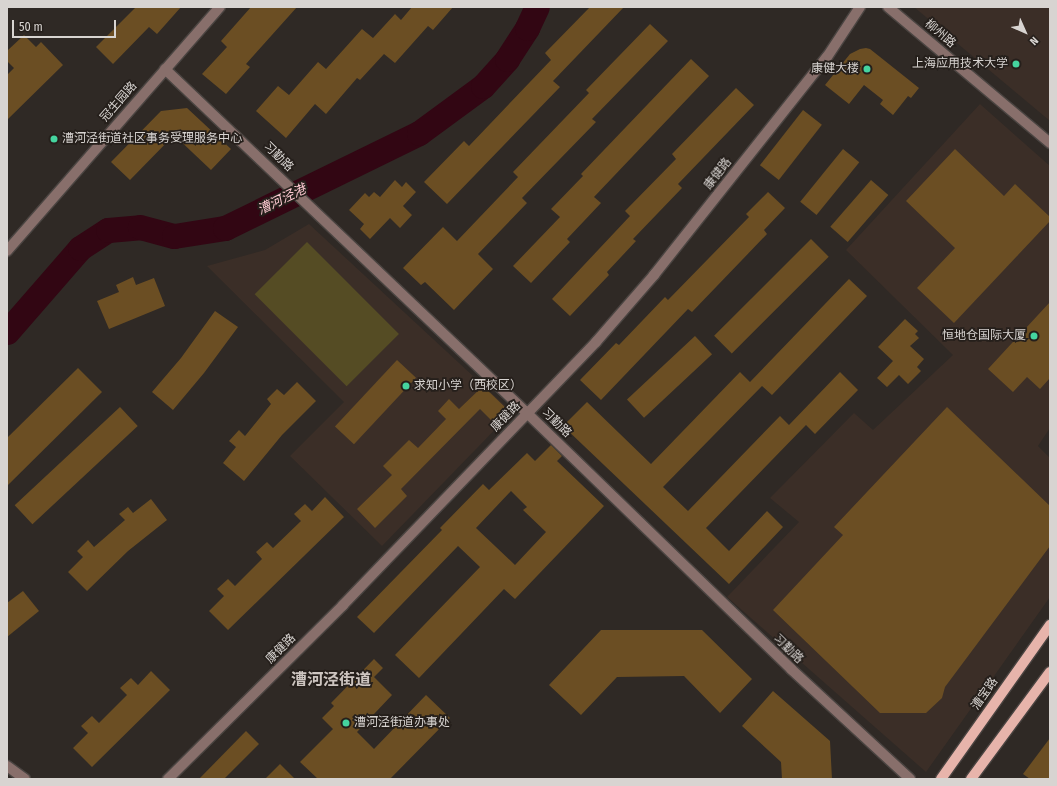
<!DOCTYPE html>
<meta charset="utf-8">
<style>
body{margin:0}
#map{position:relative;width:1057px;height:786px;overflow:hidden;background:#2f2925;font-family:"Fira Sans Condensed","Noto Sans SC",sans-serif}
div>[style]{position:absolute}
.built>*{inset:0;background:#3b2e27}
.green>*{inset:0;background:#554c24;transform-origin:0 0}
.river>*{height:25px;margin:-12.5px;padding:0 12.5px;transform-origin:12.5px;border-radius:12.5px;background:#320613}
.building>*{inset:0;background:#6b4e23;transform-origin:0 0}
.roads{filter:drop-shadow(1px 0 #4a4441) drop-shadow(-1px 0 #4a4441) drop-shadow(0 1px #4a4441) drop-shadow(0 -1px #4a4441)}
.minor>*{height:10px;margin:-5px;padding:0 5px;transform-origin:5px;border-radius:5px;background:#886f6b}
.major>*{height:10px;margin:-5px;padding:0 5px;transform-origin:5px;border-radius:5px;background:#e7b4ab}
.dots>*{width:11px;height:11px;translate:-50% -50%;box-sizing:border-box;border:2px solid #251f1b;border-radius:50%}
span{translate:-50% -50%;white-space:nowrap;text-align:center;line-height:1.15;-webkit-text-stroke:3.5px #251f1b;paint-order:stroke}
.street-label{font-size:12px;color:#d8d4d1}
.poi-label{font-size:12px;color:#d8d4d1}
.right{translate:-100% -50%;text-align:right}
.left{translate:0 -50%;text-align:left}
.water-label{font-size:13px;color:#fdc9d1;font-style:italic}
.district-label{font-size:16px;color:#cdc5c0;font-weight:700}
.frame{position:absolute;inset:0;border:8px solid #d8d4d1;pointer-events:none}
.north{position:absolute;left:1005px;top:12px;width:40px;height:40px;-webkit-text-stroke:3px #251f1b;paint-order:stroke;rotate:135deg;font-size:11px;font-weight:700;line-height:16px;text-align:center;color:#d8d4d1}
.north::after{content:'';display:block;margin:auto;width:14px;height:18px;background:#d8d4d1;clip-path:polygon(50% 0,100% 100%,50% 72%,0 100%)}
.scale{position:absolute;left:12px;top:20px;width:104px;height:18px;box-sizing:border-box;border:2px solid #d8d4d1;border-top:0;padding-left:5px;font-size:12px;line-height:14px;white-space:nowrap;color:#d8d4d1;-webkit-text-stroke:3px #251f1b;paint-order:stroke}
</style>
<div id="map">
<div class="built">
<i style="clip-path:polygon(914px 7px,1050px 7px,1050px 121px)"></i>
<i style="clip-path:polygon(980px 104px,1050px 166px,1050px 428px,1038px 446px,1050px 458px,1050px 597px,926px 772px,727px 597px,799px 522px,770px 498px,854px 413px,873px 430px,953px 355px,846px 250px)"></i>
<i style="clip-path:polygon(309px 224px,512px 412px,382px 546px,290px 456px,344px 402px,207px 266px,265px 250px)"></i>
</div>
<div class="green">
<i style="left:307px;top:242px;width:130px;height:74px;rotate:45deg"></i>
</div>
<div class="river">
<i style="left:7px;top:332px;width:111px;rotate:-49deg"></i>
<i style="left:80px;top:248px;width:33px;rotate:-33deg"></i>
<i style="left:108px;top:230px;width:32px;rotate:-5deg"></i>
<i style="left:140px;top:227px;width:35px;rotate:15deg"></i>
<i style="left:174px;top:236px;width:52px;rotate:-8.9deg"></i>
<i style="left:225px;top:228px;width:216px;rotate:-26.1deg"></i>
<i style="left:419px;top:133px;width:79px;rotate:-36.3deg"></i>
<i style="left:483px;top:86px;width:36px;rotate:-48deg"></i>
<i style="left:507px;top:59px;width:37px;rotate:-57deg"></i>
<i style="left:527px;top:28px;width:23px;rotate:-65deg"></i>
</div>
<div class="building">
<i style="clip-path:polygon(136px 7px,181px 7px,157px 34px,149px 27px,113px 64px,96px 47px)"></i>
<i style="clip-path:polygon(251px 7px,297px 7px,246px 64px,250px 67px,226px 94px,202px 74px,227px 47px,221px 41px)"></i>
<i style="clip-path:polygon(412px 7px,453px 7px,433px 30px,428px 26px,395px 63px,384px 54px,360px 80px,357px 78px,326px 114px,315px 104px,286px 138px,256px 111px,278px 86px,289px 95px,318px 62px,326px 69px,362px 29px,373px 38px,395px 14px,401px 20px)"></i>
<i style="clip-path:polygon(590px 7px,624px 7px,553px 81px,560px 87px,447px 204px,424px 182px,464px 141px,469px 146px,551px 60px,545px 53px)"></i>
<i style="clip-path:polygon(650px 24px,668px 41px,592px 119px,596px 122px,522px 198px,527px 203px,478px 254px,493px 269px,454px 310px,425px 282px,421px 285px,403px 268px,443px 227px,457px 241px,518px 177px,513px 172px,589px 93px,586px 90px)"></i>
<i style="clip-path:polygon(24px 35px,36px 47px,41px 42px,63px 65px,7px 120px,7px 75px,14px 68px,7px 61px,7px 51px)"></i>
<i style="clip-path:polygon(866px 48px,870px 49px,919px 88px,911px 98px,908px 96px,893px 115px,880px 104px,883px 100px,864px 85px,849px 104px,825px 85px,850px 54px,860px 49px)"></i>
<i style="clip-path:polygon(691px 59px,709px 76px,594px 197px,601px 203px,567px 239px,570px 242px,531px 283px,513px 266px,560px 217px,551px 209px,583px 176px,581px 174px)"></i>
<i style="clip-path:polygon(736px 88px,754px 105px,678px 184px,682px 188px,633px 239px,636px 241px,607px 272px,609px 275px,570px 316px,552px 299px,630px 216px,625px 211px,676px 159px,672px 154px)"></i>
<i style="clip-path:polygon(187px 108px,231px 149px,211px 170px,174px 135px,130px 180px,111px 162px,161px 111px)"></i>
<i style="left:803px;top:110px;width:24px;height:70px;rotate:38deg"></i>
<i style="left:843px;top:149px;width:21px;height:68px;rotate:39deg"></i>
<i style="clip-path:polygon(955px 149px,1004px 196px,1015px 184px,1050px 217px,1050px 221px,954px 323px,917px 288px,955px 248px,906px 201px)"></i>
<i style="clip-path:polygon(395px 180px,402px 187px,406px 182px,416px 192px,403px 206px,412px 215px,400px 228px,390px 218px,370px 239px,360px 229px,364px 224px,349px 210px,365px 193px,369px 197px,374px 192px,380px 197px)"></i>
<i style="left:871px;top:180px;width:23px;height:62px;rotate:41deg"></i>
<i style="clip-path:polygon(768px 192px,785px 208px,764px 230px,767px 234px,692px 312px,688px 309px,601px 400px,580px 380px,616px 343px,619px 345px,665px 297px,668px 300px,749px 217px,746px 214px)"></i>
<i style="left:811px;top:239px;width:25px;height:137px;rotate:45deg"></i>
<i style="clip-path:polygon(133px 277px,136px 285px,154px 278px,165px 306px,109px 329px,97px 301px,119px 292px,116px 285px)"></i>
<i style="clip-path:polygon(849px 279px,867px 296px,772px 395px,762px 386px,663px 487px,688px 511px,780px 416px,789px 425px,840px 372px,858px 390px,815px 434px,806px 425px,706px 528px,729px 551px,767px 511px,783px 527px,729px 584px,563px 426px,587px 402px,651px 464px,740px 372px,750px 382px)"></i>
<i style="clip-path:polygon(1050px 302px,1050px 378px,1040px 389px,1027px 377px,1013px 392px,988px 369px)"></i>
<i style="clip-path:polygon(215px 311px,238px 327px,204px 373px,173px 410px,152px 392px,181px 358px)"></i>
<i style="clip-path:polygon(905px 319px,918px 331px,915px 334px,919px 338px,910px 346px,924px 359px,917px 367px,921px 371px,908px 384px,899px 375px,887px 387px,877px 378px,893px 361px,878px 347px)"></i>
<i style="left:695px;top:336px;width:25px;height:93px;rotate:47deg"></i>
<i style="left:397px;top:360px;width:26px;height:91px;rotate:43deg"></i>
<i style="clip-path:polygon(78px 368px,102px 392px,7px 486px,7px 438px)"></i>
<i style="clip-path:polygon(297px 382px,316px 401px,282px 435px,244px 481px,223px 463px,236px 447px,229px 441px,239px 430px,245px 436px,271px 404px,267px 399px,277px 389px,284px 395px)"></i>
<i style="clip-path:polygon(483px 386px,509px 411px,496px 425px,480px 409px,401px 489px,407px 496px,375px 528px,357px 509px,392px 475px,383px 466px,409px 440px,418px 448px,446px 419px,438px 411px,449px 399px,459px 409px)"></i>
<i style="left:120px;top:407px;width:26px;height:144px;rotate:47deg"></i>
<i style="clip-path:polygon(947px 407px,1050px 506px,1050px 546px,945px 687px,942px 698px,926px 713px,880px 713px,773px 610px,843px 535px,834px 527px)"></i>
<i style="clip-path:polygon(evenodd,551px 445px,562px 456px,557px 461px,604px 506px,515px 599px,504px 589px,419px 678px,395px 655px,480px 567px,458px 546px,374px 633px,357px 617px,442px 530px,440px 528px,483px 484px,489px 490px,527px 453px,535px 461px,551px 445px,511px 491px,527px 507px,523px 510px,546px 532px,515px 565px,476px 528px,511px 491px)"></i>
<i style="clip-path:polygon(325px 497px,344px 517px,228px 630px,209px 611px,224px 596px,217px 589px,228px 579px,235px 586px,262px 559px,256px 552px,267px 542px,273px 548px,301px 521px,294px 514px,305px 504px,312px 511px)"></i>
<i style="clip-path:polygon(151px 499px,167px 520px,128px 551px,87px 591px,68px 572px,83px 557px,77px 551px,88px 540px,94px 547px,125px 520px,119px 514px,128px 507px,133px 513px)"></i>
<i style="clip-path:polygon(23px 591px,39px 611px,7px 637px,7px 603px)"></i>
<i style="clip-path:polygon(601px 630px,702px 630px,752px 679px,720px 713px,684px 676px,617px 677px,581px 715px,549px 685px)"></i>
<i style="clip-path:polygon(374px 659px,383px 668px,374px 677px,392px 695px,357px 732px,374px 749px,426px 695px,450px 718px,390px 779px,318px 779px,300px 762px,333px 729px,322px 718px,334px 706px,331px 703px)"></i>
<i style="clip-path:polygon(151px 671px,170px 690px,92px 767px,73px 748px,88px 733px,81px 726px,92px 716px,99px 723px,127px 695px,120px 688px,131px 678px,138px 685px)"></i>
<i style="clip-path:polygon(773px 691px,830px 741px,832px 779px,782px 779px,781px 762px,742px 726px)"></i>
<i style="clip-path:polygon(246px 731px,259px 744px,224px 779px,199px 779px)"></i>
<i style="clip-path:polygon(1050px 738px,1050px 779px,1030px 779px,1023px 774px)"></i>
<i style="clip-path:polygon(280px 764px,295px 779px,265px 779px)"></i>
</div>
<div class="roads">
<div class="minor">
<i style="left:888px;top:7px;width:212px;rotate:40deg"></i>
<i style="left:165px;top:69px;width:501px;rotate:43.54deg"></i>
<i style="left:528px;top:414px;width:366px;rotate:44.1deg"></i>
<i style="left:791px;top:669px;width:162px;rotate:42.7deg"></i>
<i style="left:7px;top:251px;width:324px;rotate:-48.9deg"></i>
<i style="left:7px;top:766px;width:22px;rotate:36deg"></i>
<i style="left:168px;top:779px;width:247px;rotate:-44.8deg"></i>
<i style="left:343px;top:605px;width:365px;rotate:-46.1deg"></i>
<i style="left:596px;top:342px;width:89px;rotate:-49.1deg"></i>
<i style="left:654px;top:275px;width:278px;rotate:-51.6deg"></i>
<i style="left:827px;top:57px;width:60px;rotate:-56.6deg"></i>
</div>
<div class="major">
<i style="left:941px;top:779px;width:189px;rotate:-54.7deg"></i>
<i style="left:971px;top:779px;width:133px;rotate:-53.6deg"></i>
</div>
</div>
<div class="dots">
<i style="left:1016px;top:64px;background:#45d49f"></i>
<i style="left:867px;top:69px;background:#45d49f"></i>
<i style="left:54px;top:139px;background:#45d49f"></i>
<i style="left:1034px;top:336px;background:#45d49f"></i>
<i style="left:406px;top:386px;background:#45d49f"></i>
<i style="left:346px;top:723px;background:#45d49f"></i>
</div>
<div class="street-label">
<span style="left:940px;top:34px;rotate:40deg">柳州路</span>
<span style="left:119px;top:102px;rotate:-49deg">冠生园路</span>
<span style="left:278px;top:157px;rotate:44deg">习勤路</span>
<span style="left:718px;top:174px;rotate:-52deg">康健路</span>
<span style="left:506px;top:417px;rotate:-46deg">康健路</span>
<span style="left:556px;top:423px;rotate:44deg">习勤路</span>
<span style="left:281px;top:649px;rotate:-45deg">康健路</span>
<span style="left:788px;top:649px;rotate:44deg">习勤路</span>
<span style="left:985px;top:694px;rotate:-55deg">漕宝路</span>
</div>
<div class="poi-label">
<span class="right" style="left:1008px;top:64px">上海应用技术大学</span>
<span class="right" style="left:859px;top:69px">康健大楼</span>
<span class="left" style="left:62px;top:139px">漕河泾街道社区事务受理服务中心</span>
<span class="right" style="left:1026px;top:336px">恒地仓国际大厦</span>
<span class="left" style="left:414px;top:386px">求知小学（西校区）</span>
<span class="left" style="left:354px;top:723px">漕河泾街道办事处</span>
</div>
<div class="water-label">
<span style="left:282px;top:200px;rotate:-26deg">漕河泾港</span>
</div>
<div class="district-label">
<span style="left:331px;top:680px">漕河泾街道</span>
</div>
<div class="frame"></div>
<div class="north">N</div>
<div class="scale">50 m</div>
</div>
